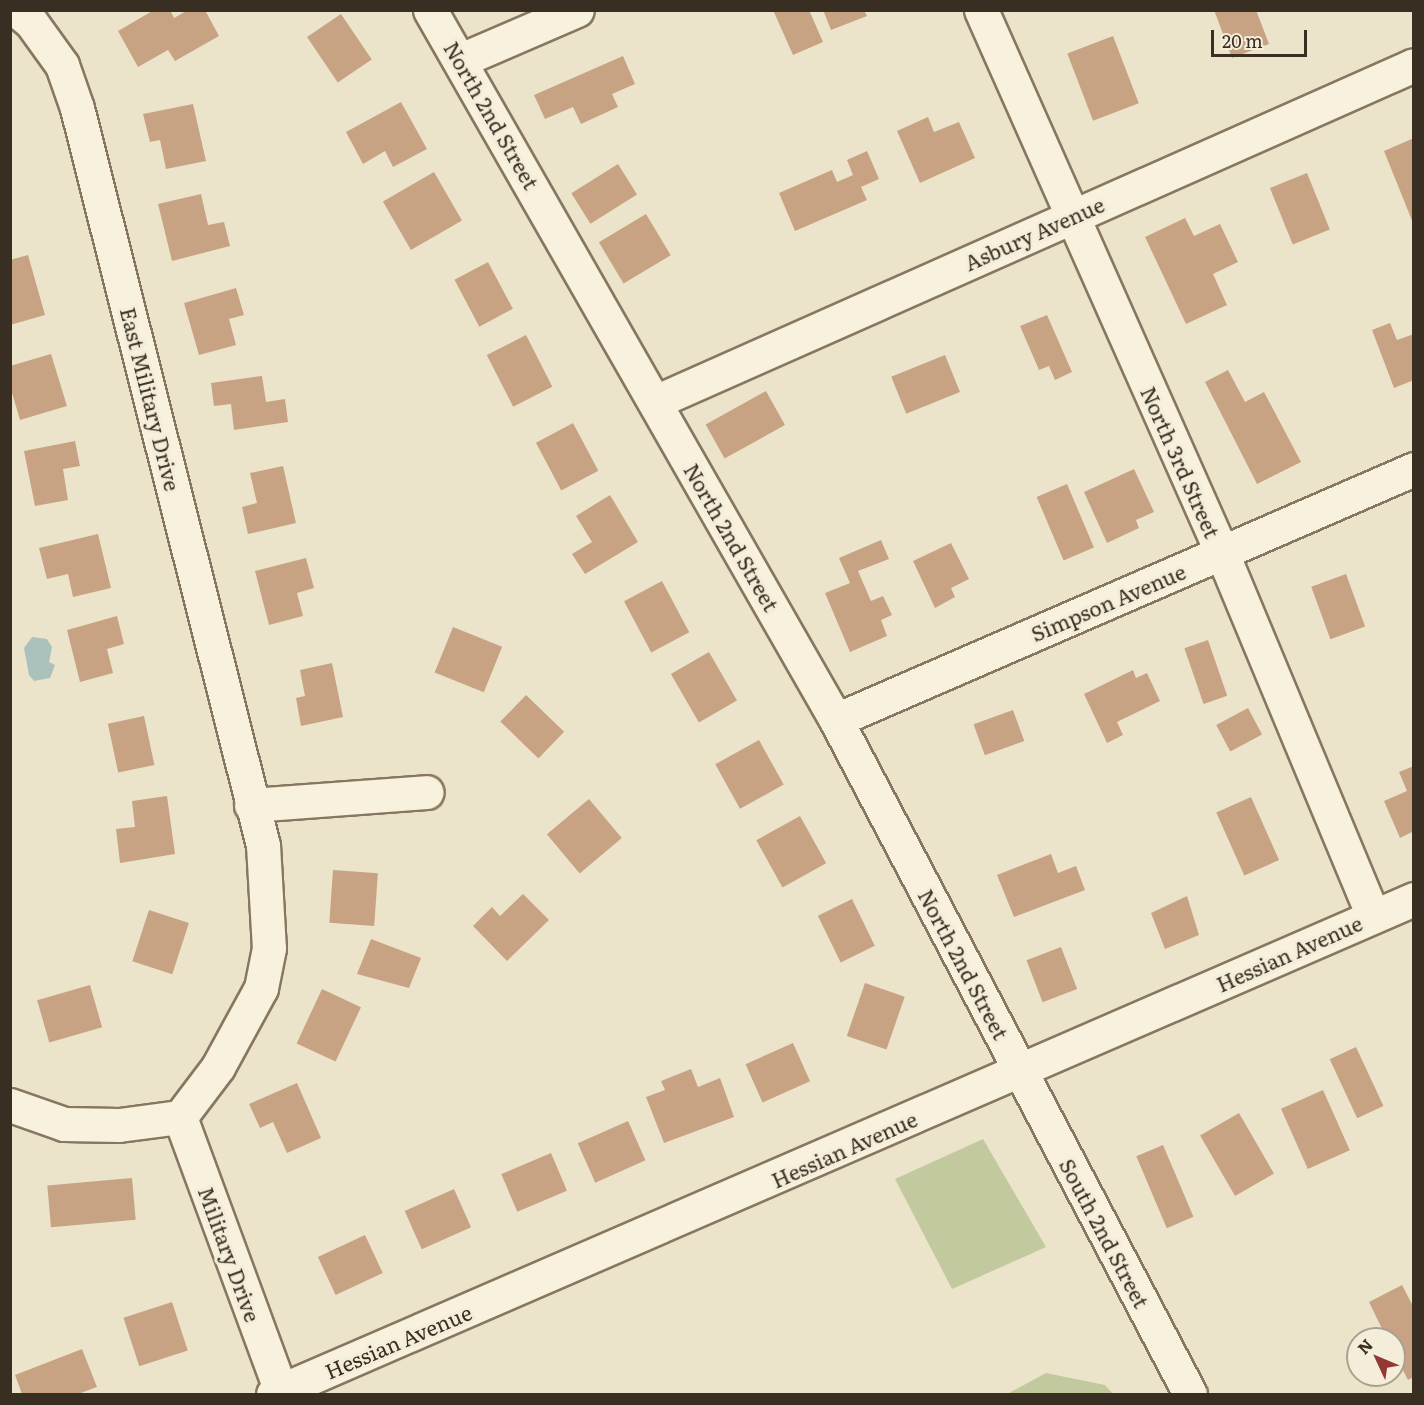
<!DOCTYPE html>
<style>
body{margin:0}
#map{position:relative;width:1424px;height:1405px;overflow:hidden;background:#ece4ca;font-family:Literata,serif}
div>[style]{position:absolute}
.green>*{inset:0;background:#c2c99f}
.water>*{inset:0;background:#abc1bb}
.building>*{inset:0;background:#c7a384;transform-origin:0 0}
.roads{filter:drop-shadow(2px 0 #877760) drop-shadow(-2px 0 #877760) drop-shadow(0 2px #877760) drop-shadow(0 -2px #877760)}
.minor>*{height:33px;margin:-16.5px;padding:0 16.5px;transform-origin:16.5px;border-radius:16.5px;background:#f7f1dd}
span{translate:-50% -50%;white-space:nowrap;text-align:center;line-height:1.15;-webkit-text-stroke:6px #f4edda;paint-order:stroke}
.street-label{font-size:21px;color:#392e22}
.frame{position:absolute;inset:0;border:12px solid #392e22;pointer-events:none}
.north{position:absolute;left:1346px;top:1327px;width:60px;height:60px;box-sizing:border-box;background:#f4edda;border:2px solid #a9a190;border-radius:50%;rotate:314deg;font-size:16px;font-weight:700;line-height:24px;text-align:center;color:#392e22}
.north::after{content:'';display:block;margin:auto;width:21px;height:27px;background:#923935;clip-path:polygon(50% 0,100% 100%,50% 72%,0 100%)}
.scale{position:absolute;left:1211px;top:30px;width:96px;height:27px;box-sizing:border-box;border:3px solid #392e22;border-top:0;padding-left:8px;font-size:18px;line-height:21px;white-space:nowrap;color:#392e22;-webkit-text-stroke:4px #f4edda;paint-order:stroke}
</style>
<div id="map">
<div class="green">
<i style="clip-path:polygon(983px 1139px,1046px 1247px,952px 1289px,895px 1179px)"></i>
<i style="clip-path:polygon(1046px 1373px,1105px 1385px,1113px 1394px,1007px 1394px)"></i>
</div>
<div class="water">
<i style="clip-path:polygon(32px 637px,47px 639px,52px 647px,49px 662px,55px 665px,50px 678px,34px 681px,29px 675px,24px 648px)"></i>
</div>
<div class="building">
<i style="clip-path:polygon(154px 10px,170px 10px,174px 18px,188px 10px,205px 10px,219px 36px,175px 61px,168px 50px,138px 67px,118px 31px)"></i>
<i style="clip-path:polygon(773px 10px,809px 10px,823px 42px,793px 55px)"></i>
<i style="clip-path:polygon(823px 10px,864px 10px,867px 16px,831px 30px)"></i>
<i style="clip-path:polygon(1214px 10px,1256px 10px,1269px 44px,1232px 58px)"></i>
<i style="left:341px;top:14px;width:55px;height:41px;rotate:56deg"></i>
<i style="left:1113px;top:36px;width:72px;height:49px;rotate:69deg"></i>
<i style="clip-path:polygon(623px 56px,635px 84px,612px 94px,618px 107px,581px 124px,573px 107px,545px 119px,534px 95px)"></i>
<i style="clip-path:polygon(401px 102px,427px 149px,393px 167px,385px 151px,363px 164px,346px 132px)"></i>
<i style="clip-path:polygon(193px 104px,206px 161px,166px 169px,160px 140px,150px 142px,143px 114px)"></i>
<i style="clip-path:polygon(928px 117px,934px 132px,959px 122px,975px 158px,920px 183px,897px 131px)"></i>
<i style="clip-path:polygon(1414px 138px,1414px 223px,1413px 223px,1384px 151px)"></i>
<i style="clip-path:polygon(867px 151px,879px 179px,861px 187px,867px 200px,795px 231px,779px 193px,832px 170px,837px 182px,853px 175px,847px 160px)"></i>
<i style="left:618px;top:164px;width:36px;height:55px;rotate:58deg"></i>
<i style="left:434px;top:172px;width:56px;height:59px;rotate:60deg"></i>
<i style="left:1307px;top:173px;width:61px;height:40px;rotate:68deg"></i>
<i style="clip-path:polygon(201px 194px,208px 225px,224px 222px,230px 246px,172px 261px,158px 204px)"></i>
<i style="left:646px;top:214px;width:48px;height:55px;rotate:59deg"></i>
<i style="clip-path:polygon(1185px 218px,1194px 236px,1220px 224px,1238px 262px,1213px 274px,1227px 305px,1186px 324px,1145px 237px)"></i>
<i style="clip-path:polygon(28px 255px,45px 315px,10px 325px,10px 260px)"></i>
<i style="left:488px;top:262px;width:53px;height:38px;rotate:62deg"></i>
<i style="clip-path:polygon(236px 288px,244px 315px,229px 319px,236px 345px,199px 355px,184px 303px)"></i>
<i style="clip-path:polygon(1047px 315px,1072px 372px,1055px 380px,1049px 366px,1039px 370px,1020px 326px)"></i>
<i style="clip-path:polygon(1390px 323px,1397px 340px,1414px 334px,1414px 380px,1394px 388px,1372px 330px)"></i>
<i style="left:526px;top:335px;width:58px;height:44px;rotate:63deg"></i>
<i style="clip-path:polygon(51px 354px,67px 406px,20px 420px,10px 386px,10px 366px)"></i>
<i style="left:945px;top:355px;width:40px;height:58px;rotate:68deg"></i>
<i style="clip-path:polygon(1228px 370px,1245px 402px,1264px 392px,1301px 462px,1257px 484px,1205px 382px)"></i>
<i style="clip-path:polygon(262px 376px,266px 402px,285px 399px,288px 422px,234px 430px,231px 404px,214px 406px,211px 383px)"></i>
<i style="left:766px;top:391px;width:39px;height:69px;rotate:61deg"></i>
<i style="left:573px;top:423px;width:54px;height:42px;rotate:62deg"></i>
<i style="clip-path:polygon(75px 441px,80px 466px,63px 469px,68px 500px,35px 506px,24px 451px)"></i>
<i style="clip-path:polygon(283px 466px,296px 523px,248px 534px,242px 507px,257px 503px,250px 473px)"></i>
<i style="clip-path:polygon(1134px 469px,1154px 512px,1136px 520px,1139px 528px,1107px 543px,1084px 492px)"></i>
<i style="left:1067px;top:484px;width:69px;height:33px;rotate:67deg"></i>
<i style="clip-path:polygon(610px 495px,638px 542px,585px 574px,572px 554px,592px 542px,576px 516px)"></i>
<i style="clip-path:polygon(98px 534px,111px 588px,73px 597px,68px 574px,47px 579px,39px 548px)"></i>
<i style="clip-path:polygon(881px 540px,889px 559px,858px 571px,871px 601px,883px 596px,892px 615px,881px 620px,887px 636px,850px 652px,825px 593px,850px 583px,839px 558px)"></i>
<i style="clip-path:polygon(951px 543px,969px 579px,951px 588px,955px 597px,935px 608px,913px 561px)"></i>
<i style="clip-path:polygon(306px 558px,314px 588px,297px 593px,303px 616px,269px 625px,255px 571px)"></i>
<i style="left:1346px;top:574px;width:56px;height:37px;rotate:70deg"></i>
<i style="left:662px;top:581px;width:58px;height:43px;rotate:62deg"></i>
<i style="clip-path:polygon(117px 616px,124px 644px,107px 649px,113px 673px,80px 682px,67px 630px)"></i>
<i style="left:453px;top:627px;width:53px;height:49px;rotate:22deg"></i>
<i style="left:1208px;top:640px;width:59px;height:25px;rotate:71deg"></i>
<i style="left:709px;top:652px;width:56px;height:44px;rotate:60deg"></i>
<i style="clip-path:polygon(332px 663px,343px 717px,301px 726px,296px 698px,305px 696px,300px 670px)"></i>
<i style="clip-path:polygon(1133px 670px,1136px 678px,1147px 673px,1160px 701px,1117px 722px,1123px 735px,1107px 743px,1084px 694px)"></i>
<i style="left:526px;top:695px;width:53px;height:37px;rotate:44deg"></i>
<i style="left:1248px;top:708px;width:30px;height:36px;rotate:62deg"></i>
<i style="left:1013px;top:710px;width:33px;height:42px;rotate:70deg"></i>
<i style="left:144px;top:716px;width:50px;height:37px;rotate:78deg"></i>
<i style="left:759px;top:740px;width:51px;height:50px;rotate:61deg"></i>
<i style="clip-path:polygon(1414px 766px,1414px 831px,1400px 838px,1384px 801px,1407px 791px,1399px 772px)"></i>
<i style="clip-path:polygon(167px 796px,175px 854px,120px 863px,116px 829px,135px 827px,132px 801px)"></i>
<i style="left:1251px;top:797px;width:69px;height:38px;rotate:66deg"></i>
<i style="left:589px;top:799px;width:51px;height:55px;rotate:50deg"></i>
<i style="left:800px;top:816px;width:54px;height:50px;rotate:61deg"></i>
<i style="clip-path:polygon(1051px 854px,1058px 873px,1076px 866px,1085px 890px,1014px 917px,997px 875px)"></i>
<i style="left:333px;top:870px;width:45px;height:53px;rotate:4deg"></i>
<i style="clip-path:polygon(523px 894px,549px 920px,507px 961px,473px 926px,492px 907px,500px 916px)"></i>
<i style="clip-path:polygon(1187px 896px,1199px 935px,1165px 949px,1151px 913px)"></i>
<i style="left:852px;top:899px;width:52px;height:38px;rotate:64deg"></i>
<i style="left:149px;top:910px;width:42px;height:54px;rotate:18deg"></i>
<i style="clip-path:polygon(371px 939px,421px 958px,409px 988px,357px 974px)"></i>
<i style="left:1061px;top:947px;width:45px;height:37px;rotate:69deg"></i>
<i style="left:865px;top:983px;width:42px;height:56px;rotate:19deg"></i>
<i style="left:90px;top:985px;width:44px;height:55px;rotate:74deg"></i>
<i style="left:322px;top:989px;width:43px;height:60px;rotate:25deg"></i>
<i style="left:793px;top:1043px;width:42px;height:52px;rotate:66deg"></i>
<i style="left:1356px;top:1047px;width:65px;height:29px;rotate:65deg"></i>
<i style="clip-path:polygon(691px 1069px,698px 1087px,720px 1078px,734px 1117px,664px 1143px,646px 1097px,665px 1090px,661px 1081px)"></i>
<i style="clip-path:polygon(297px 1083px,321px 1138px,287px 1153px,273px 1122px,260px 1128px,249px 1104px)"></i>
<i style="left:1323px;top:1090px;width:66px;height:46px;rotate:66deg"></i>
<i style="left:1239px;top:1113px;width:70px;height:45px;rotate:60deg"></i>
<i style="left:628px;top:1121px;width:43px;height:55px;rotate:66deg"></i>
<i style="left:1163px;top:1145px;width:78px;height:29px;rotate:67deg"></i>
<i style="left:551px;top:1153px;width:41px;height:54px;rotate:67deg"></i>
<i style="left:132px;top:1178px;width:42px;height:85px;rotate:85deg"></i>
<i style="left:454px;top:1189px;width:42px;height:54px;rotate:66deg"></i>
<i style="left:365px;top:1235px;width:42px;height:52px;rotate:65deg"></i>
<i style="clip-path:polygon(1402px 1285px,1414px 1308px,1414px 1377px,1408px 1380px,1394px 1353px,1394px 1339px,1387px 1339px,1369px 1302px)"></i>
<i style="left:172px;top:1302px;width:51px;height:51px;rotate:72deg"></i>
<i style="clip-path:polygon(82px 1349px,97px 1387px,78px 1394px,22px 1394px,15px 1375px)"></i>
</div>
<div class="roads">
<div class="minor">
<i style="left:16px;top:10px;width:19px;rotate:39deg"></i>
<i style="left:31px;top:22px;width:53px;rotate:54.2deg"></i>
<i style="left:62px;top:65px;width:46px;rotate:70.8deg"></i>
<i style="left:77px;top:108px;width:760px;rotate:75.84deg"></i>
<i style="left:263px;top:845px;width:103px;rotate:86.7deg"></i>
<i style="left:269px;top:948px;width:41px;rotate:101.3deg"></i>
<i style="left:261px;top:988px;width:90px;rotate:118.6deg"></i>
<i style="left:218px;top:1067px;width:63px;rotate:127.2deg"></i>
<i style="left:430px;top:10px;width:818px;rotate:60.24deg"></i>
<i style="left:836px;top:720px;width:761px;rotate:62.29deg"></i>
<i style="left:981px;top:10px;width:594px;rotate:66.07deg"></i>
<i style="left:1222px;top:553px;width:393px;rotate:67.4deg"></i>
<i style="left:461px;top:60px;width:126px;rotate:-23.3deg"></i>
<i style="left:655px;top:402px;width:830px;rotate:-23.94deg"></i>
<i style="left:836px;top:720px;width:630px;rotate:-23.47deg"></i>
<i style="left:251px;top:805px;width:176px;rotate:-4.2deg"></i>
<i style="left:10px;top:1105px;width:57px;rotate:19.4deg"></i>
<i style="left:64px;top:1124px;width:55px;rotate:1deg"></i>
<i style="left:119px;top:1125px;width:62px;rotate:-7.5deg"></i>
<i style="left:180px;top:1117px;width:292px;rotate:69.8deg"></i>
<i style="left:273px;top:1394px;width:1244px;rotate:-23.45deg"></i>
</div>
</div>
<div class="street-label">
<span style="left:492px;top:115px;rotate:60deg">North 2nd Street</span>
<span style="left:1034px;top:233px;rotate:-24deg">Asbury Avenue</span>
<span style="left:151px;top:399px;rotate:76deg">East Military Drive</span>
<span style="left:1181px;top:462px;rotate:66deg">North 3rd Street</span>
<span style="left:732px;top:537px;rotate:60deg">North 2nd Street</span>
<span style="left:1108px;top:602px;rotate:-23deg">Simpson Avenue</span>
<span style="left:1289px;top:953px;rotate:-24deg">Hessian Avenue</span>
<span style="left:964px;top:964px;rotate:62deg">North 2nd Street</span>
<span style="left:844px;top:1149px;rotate:-24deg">Hessian Avenue</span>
<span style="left:1105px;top:1233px;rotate:62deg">South 2nd Street</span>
<span style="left:230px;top:1254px;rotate:70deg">Military Drive</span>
<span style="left:398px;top:1341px;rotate:-23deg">Hessian Avenue</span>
</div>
<div class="frame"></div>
<div class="north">N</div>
<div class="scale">20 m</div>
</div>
